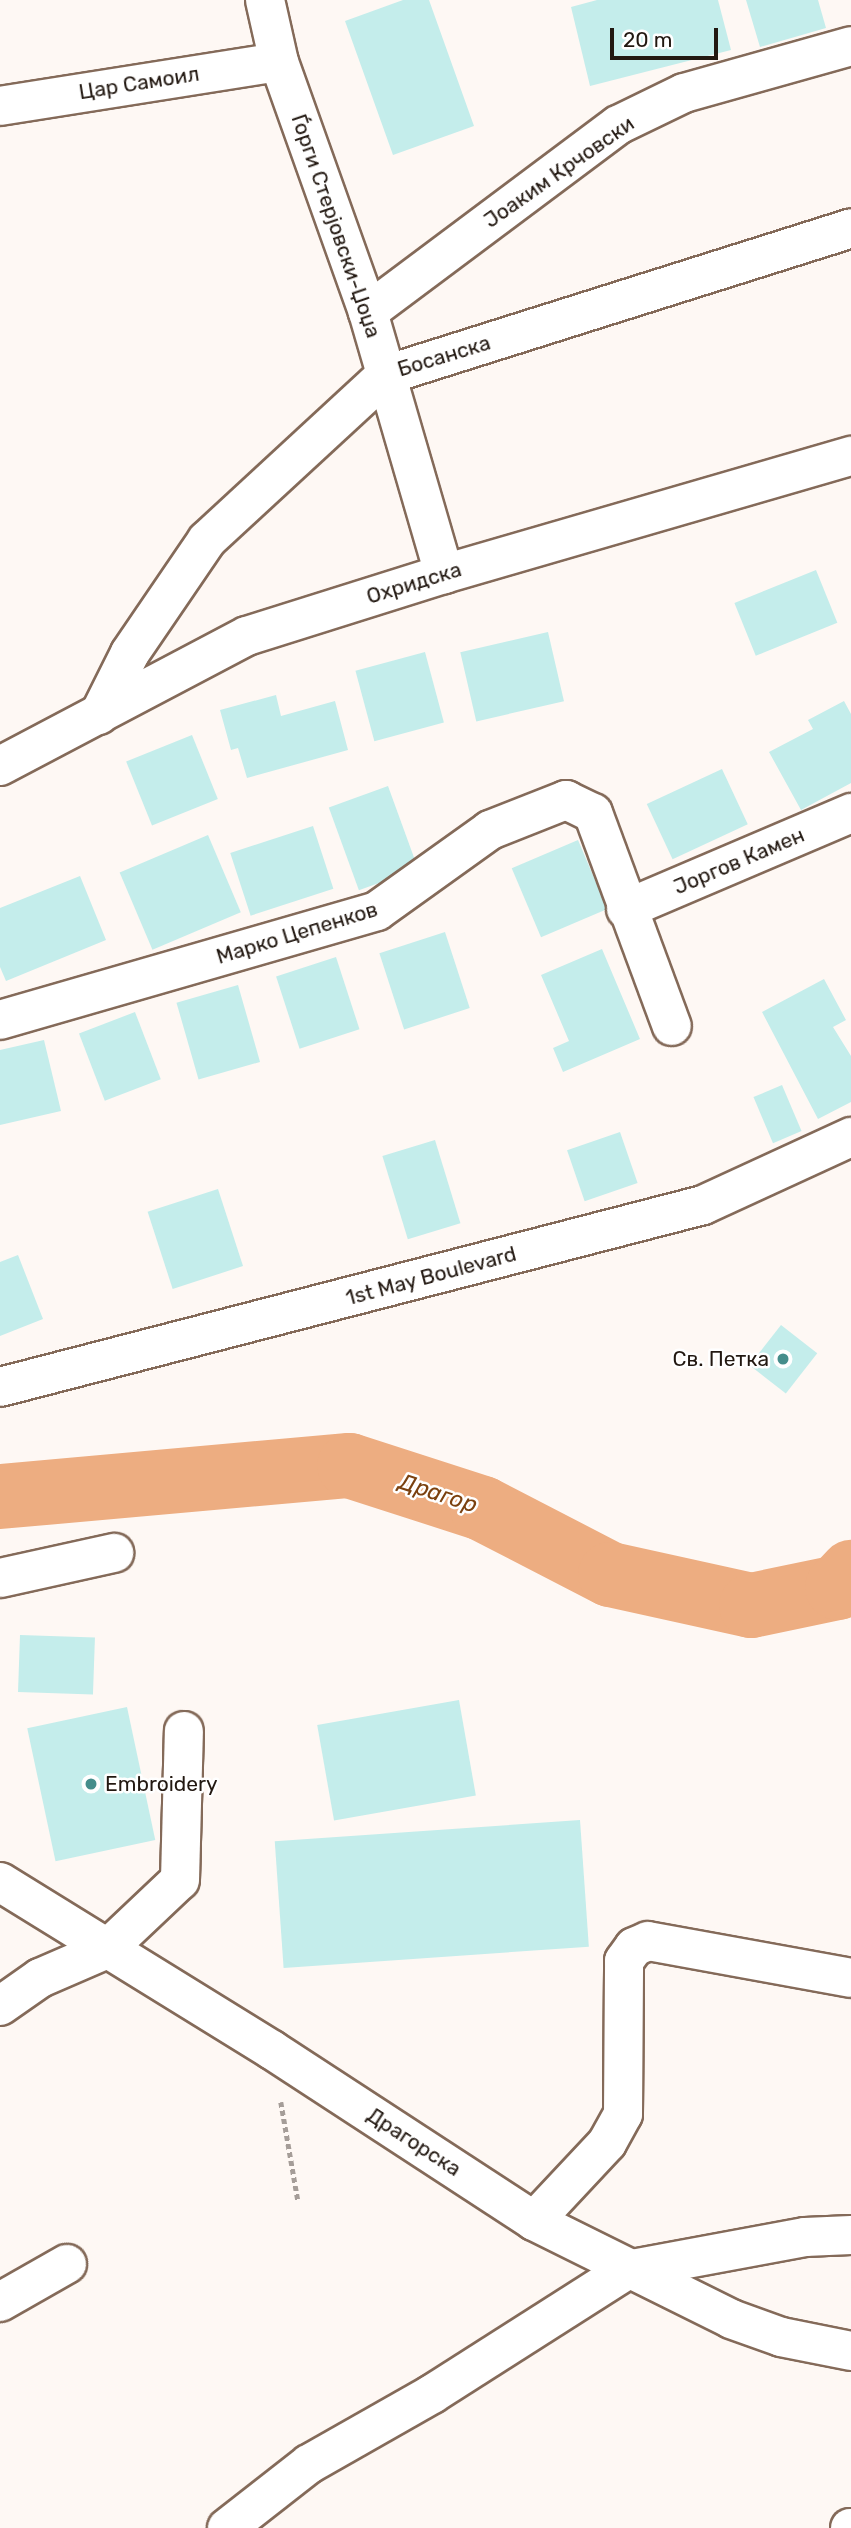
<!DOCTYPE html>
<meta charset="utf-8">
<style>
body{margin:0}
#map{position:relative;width:851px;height:2528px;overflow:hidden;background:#fef8f4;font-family:Rubik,sans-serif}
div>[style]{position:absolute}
.river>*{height:65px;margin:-32.5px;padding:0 32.5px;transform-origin:32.5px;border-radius:32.5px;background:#edad81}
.building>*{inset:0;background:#c4edeb;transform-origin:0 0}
.path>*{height:4.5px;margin-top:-2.25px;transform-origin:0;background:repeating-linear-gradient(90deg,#a59d98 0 5px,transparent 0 8.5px)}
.roads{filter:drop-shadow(2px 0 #846a59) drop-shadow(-2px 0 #846a59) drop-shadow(0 2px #846a59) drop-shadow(0 -2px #846a59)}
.minor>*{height:38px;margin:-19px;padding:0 19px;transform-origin:19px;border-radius:19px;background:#fff}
.major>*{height:38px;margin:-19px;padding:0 19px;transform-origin:19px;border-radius:19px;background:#fff}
.dots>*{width:19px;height:19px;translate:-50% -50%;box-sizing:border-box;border:4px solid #fff;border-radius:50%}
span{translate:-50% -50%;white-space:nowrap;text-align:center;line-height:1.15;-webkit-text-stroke:5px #fff;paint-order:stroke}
.street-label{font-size:21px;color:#221811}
.poi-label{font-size:21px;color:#221811}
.right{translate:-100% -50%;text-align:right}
.left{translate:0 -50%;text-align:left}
.water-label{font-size:23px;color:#7b410f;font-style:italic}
.scale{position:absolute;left:610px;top:28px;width:108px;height:32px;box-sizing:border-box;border:4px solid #221811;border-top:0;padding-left:9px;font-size:21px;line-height:24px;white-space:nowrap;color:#221811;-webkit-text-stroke:5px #fff;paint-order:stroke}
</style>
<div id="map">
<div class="river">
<i style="left:0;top:1496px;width:350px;rotate:-5.1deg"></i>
<i style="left:349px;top:1465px;width:140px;rotate:17.9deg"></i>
<i style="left:482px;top:1508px;width:144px;rotate:27.3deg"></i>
<i style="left:610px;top:1574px;width:144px;rotate:12.4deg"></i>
<i style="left:751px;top:1605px;width:88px;rotate:-11.8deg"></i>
<i style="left:837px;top:1587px;width:21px;rotate:-47deg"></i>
</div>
<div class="building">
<i style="clip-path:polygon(403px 0,429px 0,474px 126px,393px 155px,345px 21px)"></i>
<i style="clip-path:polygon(597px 0,718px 0,731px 50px,590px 86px,571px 7px)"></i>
<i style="clip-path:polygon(746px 0,818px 0,826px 28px,760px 47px)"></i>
<i style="left:816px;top:570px;width:57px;height:88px;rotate:68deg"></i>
<i style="left:548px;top:632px;width:71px;height:90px;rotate:77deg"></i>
<i style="left:425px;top:652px;width:73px;height:72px;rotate:75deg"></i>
<i style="clip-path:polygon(276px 695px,281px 716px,335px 701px,348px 750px,247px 778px,238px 748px,231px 750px,220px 710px)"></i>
<i style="clip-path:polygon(844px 701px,851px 714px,851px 783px,801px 810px,769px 752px,813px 729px,808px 720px)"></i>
<i style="left:192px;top:735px;width:69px;height:71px;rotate:68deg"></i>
<i style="left:722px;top:769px;width:61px;height:83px;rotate:65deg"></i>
<i style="left:388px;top:786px;width:88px;height:63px;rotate:70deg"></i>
<i style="left:313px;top:826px;width:66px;height:87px;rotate:72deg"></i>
<i style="left:208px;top:835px;width:84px;height:96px;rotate:67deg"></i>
<i style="left:578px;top:840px;width:75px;height:72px;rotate:67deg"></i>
<i style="clip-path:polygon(80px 876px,106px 940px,6px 981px,0 967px,0 908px)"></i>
<i style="left:445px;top:932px;width:80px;height:69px;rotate:72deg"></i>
<i style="clip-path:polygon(602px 949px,640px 1039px,563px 1072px,553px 1048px,569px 1041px,541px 975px)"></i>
<i style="left:336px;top:957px;width:76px;height:63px;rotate:72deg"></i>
<i style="clip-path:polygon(824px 979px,846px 1020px,833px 1027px,851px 1056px,851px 1102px,818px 1119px,762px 1012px)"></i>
<i style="left:238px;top:985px;width:80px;height:64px;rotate:74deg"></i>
<i style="left:135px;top:1012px;width:72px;height:60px;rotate:69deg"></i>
<i style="clip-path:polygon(44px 1040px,61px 1111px,0 1125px,0 1050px)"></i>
<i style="left:782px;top:1085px;width:50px;height:31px;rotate:67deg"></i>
<i style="left:620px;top:1132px;width:54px;height:56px;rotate:71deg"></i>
<i style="left:435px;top:1140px;width:87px;height:55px;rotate:73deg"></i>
<i style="left:218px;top:1189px;width:81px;height:74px;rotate:72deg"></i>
<i style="clip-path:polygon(18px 1255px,43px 1319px,0 1336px,0 1262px)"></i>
<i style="left:781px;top:1325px;width:46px;height:51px;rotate:38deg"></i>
<i style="left:20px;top:1635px;width:75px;height:57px;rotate:2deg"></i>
<i style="left:459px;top:1700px;width:97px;height:144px;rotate:80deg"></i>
<i style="left:127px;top:1707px;width:136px;height:102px;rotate:78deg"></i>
<i style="left:580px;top:1820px;width:127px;height:306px;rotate:86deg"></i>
</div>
<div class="path">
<i style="left:281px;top:2102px;width:99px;rotate:80.2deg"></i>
</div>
<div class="roads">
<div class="minor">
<i style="left:265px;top:0;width:64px;rotate:77.3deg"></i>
<i style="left:279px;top:62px;width:265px;rotate:70.4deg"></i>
<i style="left:368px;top:312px;width:273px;rotate:73.8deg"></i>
<i style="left:0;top:106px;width:282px;rotate:-9deg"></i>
<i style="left:368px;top:312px;width:312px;rotate:-36.8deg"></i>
<i style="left:618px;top:125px;width:73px;rotate:-25.9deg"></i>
<i style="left:684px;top:93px;width:173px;rotate:-15.7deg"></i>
<i style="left:99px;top:715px;width:69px;rotate:-63.4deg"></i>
<i style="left:130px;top:653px;width:137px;rotate:-55.7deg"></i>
<i style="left:207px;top:540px;width:243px;rotate:-42.7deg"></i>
<i style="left:386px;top:375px;width:488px;rotate:-17.5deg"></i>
<i style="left:0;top:766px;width:279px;rotate:-27.8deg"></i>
<i style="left:247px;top:636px;width:207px;rotate:-17.5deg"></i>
<i style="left:444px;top:574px;width:424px;rotate:-16.2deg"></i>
<i style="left:626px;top:909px;width:245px;rotate:-23.1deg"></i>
<i style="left:0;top:1020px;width:392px;rotate:-16.1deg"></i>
<i style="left:377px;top:911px;width:139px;rotate:-35.6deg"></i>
<i style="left:490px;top:830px;width:82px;rotate:-21.5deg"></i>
<i style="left:566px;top:800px;width:30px;rotate:26deg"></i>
<i style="left:593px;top:813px;width:227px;rotate:69.7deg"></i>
<i style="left:0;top:1578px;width:117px;rotate:-12.4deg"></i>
<i style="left:0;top:1882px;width:320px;rotate:31.7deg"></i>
<i style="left:272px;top:2050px;width:313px;rotate:33.1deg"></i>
<i style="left:534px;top:2221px;width:220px;rotate:26.4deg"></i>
<i style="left:731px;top:2319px;width:53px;rotate:19.8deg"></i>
<i style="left:781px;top:2337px;width:71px;rotate:11.3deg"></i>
<i style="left:0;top:2006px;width:49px;rotate:-35deg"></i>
<i style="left:40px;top:1978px;width:73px;rotate:-23.4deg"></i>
<i style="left:107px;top:1949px;width:100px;rotate:-43.4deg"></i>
<i style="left:180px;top:1880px;width:149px;rotate:-88.5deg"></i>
<i style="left:534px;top:2221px;width:107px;rotate:-46.9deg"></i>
<i style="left:607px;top:2143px;width:33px;rotate:-61deg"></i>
<i style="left:623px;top:2114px;width:153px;rotate:-89.6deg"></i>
<i style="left:624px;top:1961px;width:17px;rotate:-54deg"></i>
<i style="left:634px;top:1947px;width:15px;rotate:-23deg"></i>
<i style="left:648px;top:1941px;width:206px;rotate:10.3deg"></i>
<i style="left:0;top:2302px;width:77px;rotate:-29.6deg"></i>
<i style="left:227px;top:2528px;width:104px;rotate:-38deg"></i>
<i style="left:309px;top:2464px;width:142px;rotate:-29.6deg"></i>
<i style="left:432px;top:2394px;width:231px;rotate:-32.5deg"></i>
<i style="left:627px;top:2270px;width:181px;rotate:-10.5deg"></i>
<i style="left:805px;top:2237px;width:46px;rotate:-2.5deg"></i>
<i style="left:850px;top:2528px;width:1px"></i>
</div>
<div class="major">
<i style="left:0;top:1387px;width:726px;rotate:-14.51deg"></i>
<i style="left:703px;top:1205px;width:163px;rotate:-24.7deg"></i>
</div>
</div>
<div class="dots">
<i style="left:783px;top:1359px;background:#458d8b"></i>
<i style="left:91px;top:1784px;background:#458d8b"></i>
</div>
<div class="street-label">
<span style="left:139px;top:83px;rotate:-9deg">Цар Самоил</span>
<span style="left:559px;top:172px;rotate:-35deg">Јоаким Крчовски</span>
<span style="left:336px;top:226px;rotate:71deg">Ѓорги Стерјовски-Џоџа</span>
<span style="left:444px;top:356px;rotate:-17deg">Босанска</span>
<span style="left:414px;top:583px;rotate:-17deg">Охридска</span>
<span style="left:739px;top:861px;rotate:-23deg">Јоргов Камен</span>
<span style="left:297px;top:933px;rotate:-17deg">Марко Цепенков</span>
<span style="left:431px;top:1276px;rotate:-15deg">1st May Boulevard</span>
<span style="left:414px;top:2142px;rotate:33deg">Драгорска</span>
</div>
<div class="poi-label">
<span class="right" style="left:769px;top:1359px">Св. Петка</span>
<span class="left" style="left:105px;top:1784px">Embroidery</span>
</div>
<div class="water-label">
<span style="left:438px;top:1493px;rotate:18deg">Драгор</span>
</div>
<div class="scale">20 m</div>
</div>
